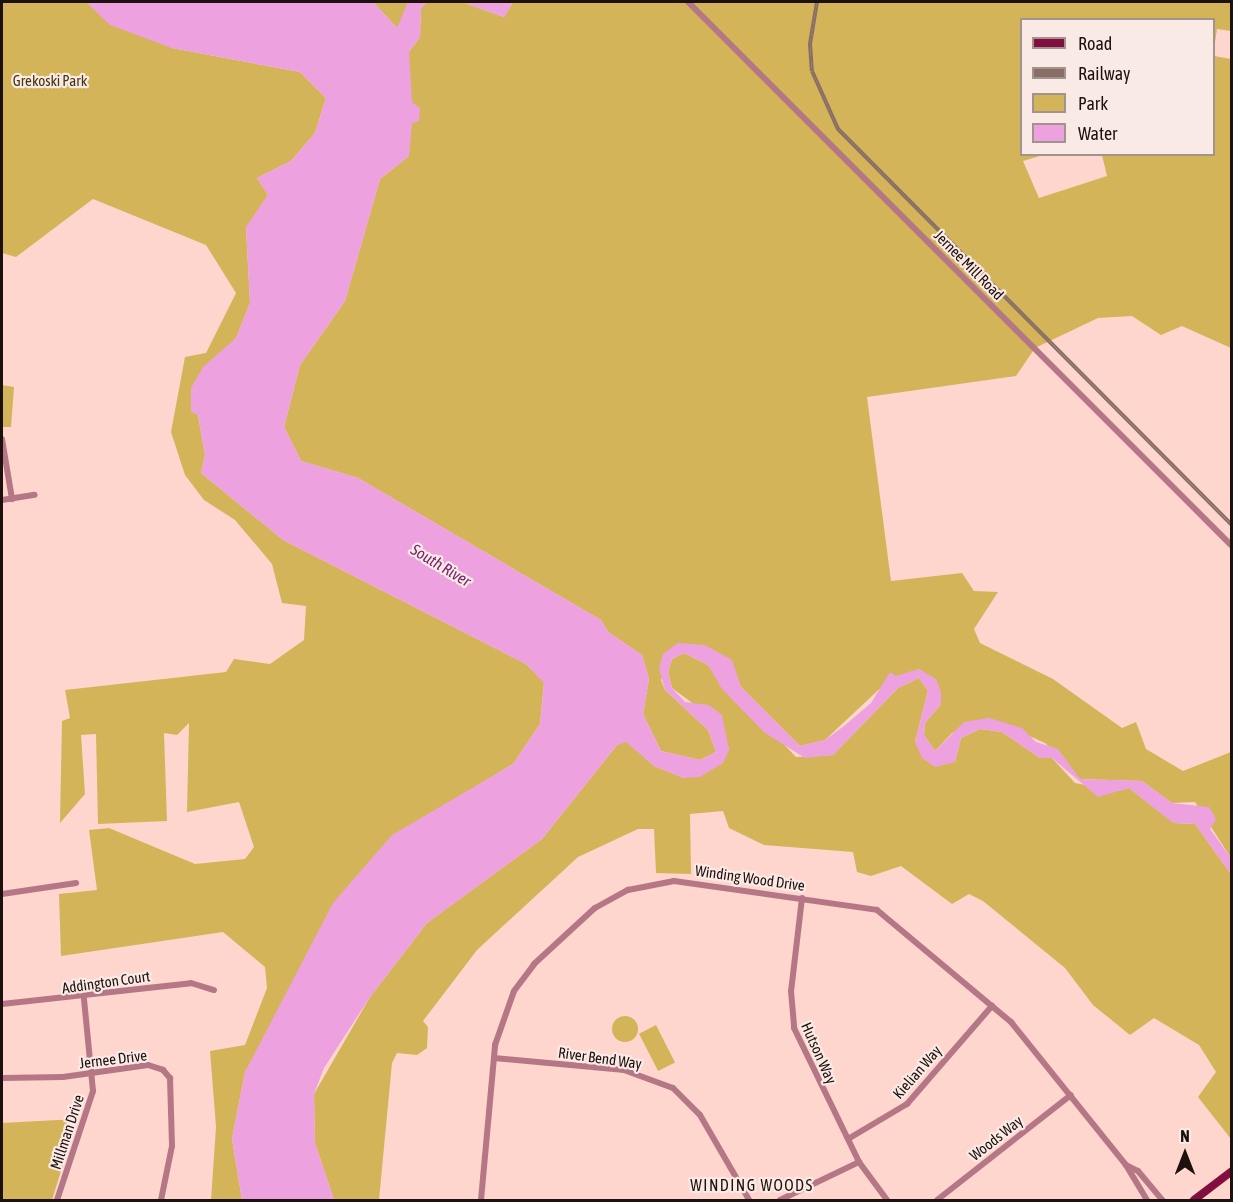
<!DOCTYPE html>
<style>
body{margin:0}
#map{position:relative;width:1233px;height:1202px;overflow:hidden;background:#fed6cd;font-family:"Asap Condensed",sans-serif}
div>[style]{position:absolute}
.green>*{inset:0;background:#d3b459;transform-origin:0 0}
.round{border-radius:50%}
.water>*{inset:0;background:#eda2df}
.minor>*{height:6px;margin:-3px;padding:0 3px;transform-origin:3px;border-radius:3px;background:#b57786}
.major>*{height:8px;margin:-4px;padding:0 4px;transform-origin:4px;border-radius:4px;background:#820d3f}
.rail>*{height:4px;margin-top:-2px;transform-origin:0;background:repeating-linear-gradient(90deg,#faeae6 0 4.5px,#896e68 0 9px);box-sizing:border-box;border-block:2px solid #896e68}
span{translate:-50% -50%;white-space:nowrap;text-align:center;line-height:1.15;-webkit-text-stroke:4.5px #faeae6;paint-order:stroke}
.park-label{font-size:15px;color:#44370f}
.street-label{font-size:15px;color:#1e100d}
.water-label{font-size:16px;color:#77216b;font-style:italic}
.neighbourhood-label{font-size:16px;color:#1e100d;letter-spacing:1.5px}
.frame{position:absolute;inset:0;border:3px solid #1e100d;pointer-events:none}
.legend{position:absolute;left:1020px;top:18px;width:195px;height:138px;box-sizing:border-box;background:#faeae6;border:2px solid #a2938f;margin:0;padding:8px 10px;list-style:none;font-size:18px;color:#1e100d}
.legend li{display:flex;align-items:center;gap:12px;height:30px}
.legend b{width:30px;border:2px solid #a2938f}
.north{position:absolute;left:1155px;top:1124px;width:60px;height:60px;-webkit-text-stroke:4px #faeae6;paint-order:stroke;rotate:0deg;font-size:16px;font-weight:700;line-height:24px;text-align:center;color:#1e100d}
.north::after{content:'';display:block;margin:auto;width:21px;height:27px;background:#1e100d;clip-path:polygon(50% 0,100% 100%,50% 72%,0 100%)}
</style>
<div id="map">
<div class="green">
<i style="clip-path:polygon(2px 2px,86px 2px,172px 48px,300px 72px,326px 98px,315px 133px,291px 161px,257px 178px,268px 195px,246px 228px,250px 303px,236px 338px,209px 365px,198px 415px,205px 455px,201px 473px,283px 540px,526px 664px,544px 682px,540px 724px,513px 764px,427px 816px,281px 1010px,245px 1072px,232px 1139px,242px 1200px,211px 1200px,216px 1127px,210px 1051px,245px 1045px,267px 988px,265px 967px,223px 932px,61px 956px,59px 894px,97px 890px,89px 830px,109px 828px,195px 864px,245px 859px,254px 847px,239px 802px,187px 812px,189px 723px,177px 735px,164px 733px,167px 821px,98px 824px,96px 734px,81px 735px,85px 794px,60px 823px,62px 721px,70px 718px,65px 690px,226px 672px,234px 659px,270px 664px,304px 640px,306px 606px,282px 603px,272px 564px,235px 520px,204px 500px,185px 475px,171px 432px,185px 357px,206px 353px,236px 293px,206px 245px,93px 199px,16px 257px,2px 253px)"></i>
<i style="clip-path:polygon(373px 2px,408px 2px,401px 23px,397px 28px)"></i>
<i style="clip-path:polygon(427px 2px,462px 2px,504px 17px,512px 4px,508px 2px,1231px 2px,1231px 31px,1217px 29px,1214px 49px,1214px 20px,1022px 20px,1022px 154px,1043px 155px,1023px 161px,1039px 198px,1107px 176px,1102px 155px,1214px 154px,1214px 56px,1231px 59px,1231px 348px,1182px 326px,1161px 335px,1132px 316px,1098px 318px,1035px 348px,1016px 376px,867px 397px,891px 581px,962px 573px,974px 591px,998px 592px,974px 629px,980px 643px,1053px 679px,1122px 728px,1136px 722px,1146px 749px,1183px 771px,1231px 752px,1231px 858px,1195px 802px,1172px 803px,1142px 781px,1080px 779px,1045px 743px,989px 718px,952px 733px,935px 751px,924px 735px,925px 723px,941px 704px,919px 669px,889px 680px,825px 740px,800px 746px,741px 687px,731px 667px,678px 643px,661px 680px,665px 690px,708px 730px,716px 752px,700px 760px,661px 751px,643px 714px,649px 679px,642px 655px,608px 632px,601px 620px,358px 478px,301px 461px,284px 427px,300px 365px,345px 301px,380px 179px,409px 156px,409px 52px,420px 37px,421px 8px)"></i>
<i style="clip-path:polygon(2px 385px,14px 387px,11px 427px,2px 427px)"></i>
<i style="clip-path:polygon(684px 653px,708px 665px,796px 757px,833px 755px,898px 688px,919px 678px,928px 691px,915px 742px,955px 762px,961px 738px,980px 729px,1002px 732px,1040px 758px,1052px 758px,1075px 783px,1118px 791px,1129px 788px,1174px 823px,1195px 824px,1231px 874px,1231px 1139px,1198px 1097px,1216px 1072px,1199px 1045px,1154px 1018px,1130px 1035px,1093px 1005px,1065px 968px,983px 901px,969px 894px,952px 904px,901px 866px,871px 876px,857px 872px,853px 852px,764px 845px,729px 828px,723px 811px,690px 814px,691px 874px,656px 873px,654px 829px,638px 829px,578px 857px,477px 950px,423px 1021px,428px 1027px,427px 1048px,417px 1055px,397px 1053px,392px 1063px,379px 1200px,334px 1200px,315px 1143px,314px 1094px,370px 997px,427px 923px,542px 839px,617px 745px,626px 741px,654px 766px,684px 778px,729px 750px,722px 725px,672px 688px,668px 672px,672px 659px)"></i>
<i class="round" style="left:612px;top:1016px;width:26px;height:26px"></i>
<i style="left:656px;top:1025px;width:42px;height:19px;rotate:63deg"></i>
<i style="clip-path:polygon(77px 1119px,52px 1200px,2px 1200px,2px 1123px)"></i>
</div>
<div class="water">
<i style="clip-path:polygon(86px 2px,373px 2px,397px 28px,408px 2px,427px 2px,421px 8px,420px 37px,409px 52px,412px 102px,420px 108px,419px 121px,412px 123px,409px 156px,380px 179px,345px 301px,300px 365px,284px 427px,301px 461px,358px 478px,601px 620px,608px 632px,642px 655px,649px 679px,643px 714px,661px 751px,700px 760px,716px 752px,708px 730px,665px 690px,659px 669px,663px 654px,678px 643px,705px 645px,732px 660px,741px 687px,800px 746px,825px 740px,844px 726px,871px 703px,890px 672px,896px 676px,919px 669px,936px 679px,941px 692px,941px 704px,925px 723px,924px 735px,935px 751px,964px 722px,989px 718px,1022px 728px,1036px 742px,1058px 749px,1080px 779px,1142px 781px,1172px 803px,1209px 807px,1216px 819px,1210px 829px,1231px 858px,1231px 874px,1195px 824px,1173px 823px,1129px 788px,1098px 797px,1052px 758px,1040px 758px,1002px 732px,980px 729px,961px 738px,955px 762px,935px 767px,922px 758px,915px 742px,928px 691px,919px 678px,898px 688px,833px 755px,805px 758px,765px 733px,722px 689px,708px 665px,684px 653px,672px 659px,668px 672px,672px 688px,685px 702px,709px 705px,722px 715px,729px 750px,723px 763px,700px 777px,684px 778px,654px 766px,626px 742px,617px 745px,542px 839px,427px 923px,370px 997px,324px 1068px,314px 1094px,315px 1143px,334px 1200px,242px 1200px,232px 1139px,245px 1072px,333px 903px,392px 835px,513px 764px,540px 724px,544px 683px,526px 664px,283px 540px,201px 473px,205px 455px,198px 415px,191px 412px,191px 388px,203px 367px,236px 338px,250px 303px,246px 227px,268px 195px,257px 178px,291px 161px,315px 133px,326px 98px,300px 72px,172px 48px,110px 25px)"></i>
<i style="clip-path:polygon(462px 2px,508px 2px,512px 4px,504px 17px)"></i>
</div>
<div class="minor">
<i style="left:688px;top:2px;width:769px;rotate:45deg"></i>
<i style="left:2px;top:439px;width:61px;rotate:80.5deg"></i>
<i style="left:2px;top:500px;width:33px;rotate:-9deg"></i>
<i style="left:2px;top:894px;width:75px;rotate:-8.5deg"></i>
<i style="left:802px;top:898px;width:94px;rotate:96.7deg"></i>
<i style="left:791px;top:991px;width:37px;rotate:85deg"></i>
<i style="left:794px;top:1028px;width:149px;rotate:64.1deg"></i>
<i style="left:859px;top:1162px;width:47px;rotate:53.6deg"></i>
<i style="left:2px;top:1004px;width:190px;rotate:-6.3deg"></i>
<i style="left:191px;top:983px;width:24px;rotate:17deg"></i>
<i style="left:494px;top:1058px;width:131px;rotate:5.3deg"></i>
<i style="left:624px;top:1070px;width:52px;rotate:20.2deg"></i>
<i style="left:673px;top:1088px;width:38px;rotate:45deg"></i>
<i style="left:700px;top:1115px;width:98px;rotate:60deg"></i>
<i style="left:2px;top:1078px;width:61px;rotate:-0.9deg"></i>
<i style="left:63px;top:1077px;width:86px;rotate:-8deg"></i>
<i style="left:148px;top:1065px;width:16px;rotate:18deg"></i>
<i style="left:163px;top:1070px;width:11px;rotate:49deg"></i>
<i style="left:170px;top:1078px;width:68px;rotate:88.3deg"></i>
<i style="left:172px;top:1146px;width:55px;rotate:101.5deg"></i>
<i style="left:848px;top:1139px;width:69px;rotate:-30.7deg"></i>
<i style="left:907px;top:1104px;width:130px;rotate:-49.1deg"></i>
<i style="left:57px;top:1200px;width:115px;rotate:-71.7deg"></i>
<i style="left:93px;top:1091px;width:92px;rotate:-95.6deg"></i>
<i style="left:481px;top:1200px;width:156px;rotate:-84.8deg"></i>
<i style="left:495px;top:1045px;width:57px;rotate:-70.6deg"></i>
<i style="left:514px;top:991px;width:34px;rotate:-53deg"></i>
<i style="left:534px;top:964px;width:83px;rotate:-42.6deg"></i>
<i style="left:595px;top:908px;width:38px;rotate:-29deg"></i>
<i style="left:628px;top:890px;width:47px;rotate:-11.1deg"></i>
<i style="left:674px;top:881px;width:205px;rotate:8.1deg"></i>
<i style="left:877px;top:910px;width:175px;rotate:39.9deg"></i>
<i style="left:1011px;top:1022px;width:184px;rotate:51.2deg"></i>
<i style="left:780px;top:1200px;width:88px;rotate:-25.7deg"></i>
<i style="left:937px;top:1200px;width:170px;rotate:-38.1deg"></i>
<i style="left:1147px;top:1200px;width:41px;rotate:-121deg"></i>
<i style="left:1126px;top:1165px;width:13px;rotate:27deg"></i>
<i style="left:1138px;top:1171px;width:38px;rotate:50deg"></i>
</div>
<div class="major">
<i style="left:1194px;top:1200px;width:48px;rotate:-37.3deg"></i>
</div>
<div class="rail">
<i style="left:817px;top:2px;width:43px;rotate:99.5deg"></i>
<i style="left:810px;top:44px;width:27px;rotate:86deg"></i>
<i style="left:812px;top:71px;width:64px;rotate:65.9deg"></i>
<i style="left:838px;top:129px;width:559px;rotate:45.15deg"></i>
</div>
<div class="park-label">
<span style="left:50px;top:81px">Grekoski Park</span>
</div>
<div class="street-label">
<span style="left:969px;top:265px;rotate:45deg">Jernee Mill Road</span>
<span style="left:750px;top:878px;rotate:8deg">Winding Wood Drive</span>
<span style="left:106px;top:982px;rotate:-8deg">Addington Court</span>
<span style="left:819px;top:1053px;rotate:66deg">Hutson Way</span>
<span style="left:600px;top:1058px;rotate:8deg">River Bend Way</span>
<span style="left:113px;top:1059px;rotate:-7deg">Jernee Drive</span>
<span style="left:917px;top:1072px;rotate:-49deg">Kielian Way</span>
<span style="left:67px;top:1132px;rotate:-72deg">Millman Drive</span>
<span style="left:996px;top:1138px;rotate:-38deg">Woods Way</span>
</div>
<div class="water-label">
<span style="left:441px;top:565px;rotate:31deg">South River</span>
</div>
<div class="neighbourhood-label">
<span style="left:752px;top:1185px">WINDING WOODS</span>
</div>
<div class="frame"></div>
<ul class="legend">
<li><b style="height:8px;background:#820d3f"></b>Road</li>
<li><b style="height:8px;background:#896e68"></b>Railway</li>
<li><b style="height:16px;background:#d3b459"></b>Park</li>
<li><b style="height:16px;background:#eda2df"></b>Water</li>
</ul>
<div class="north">N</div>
</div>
